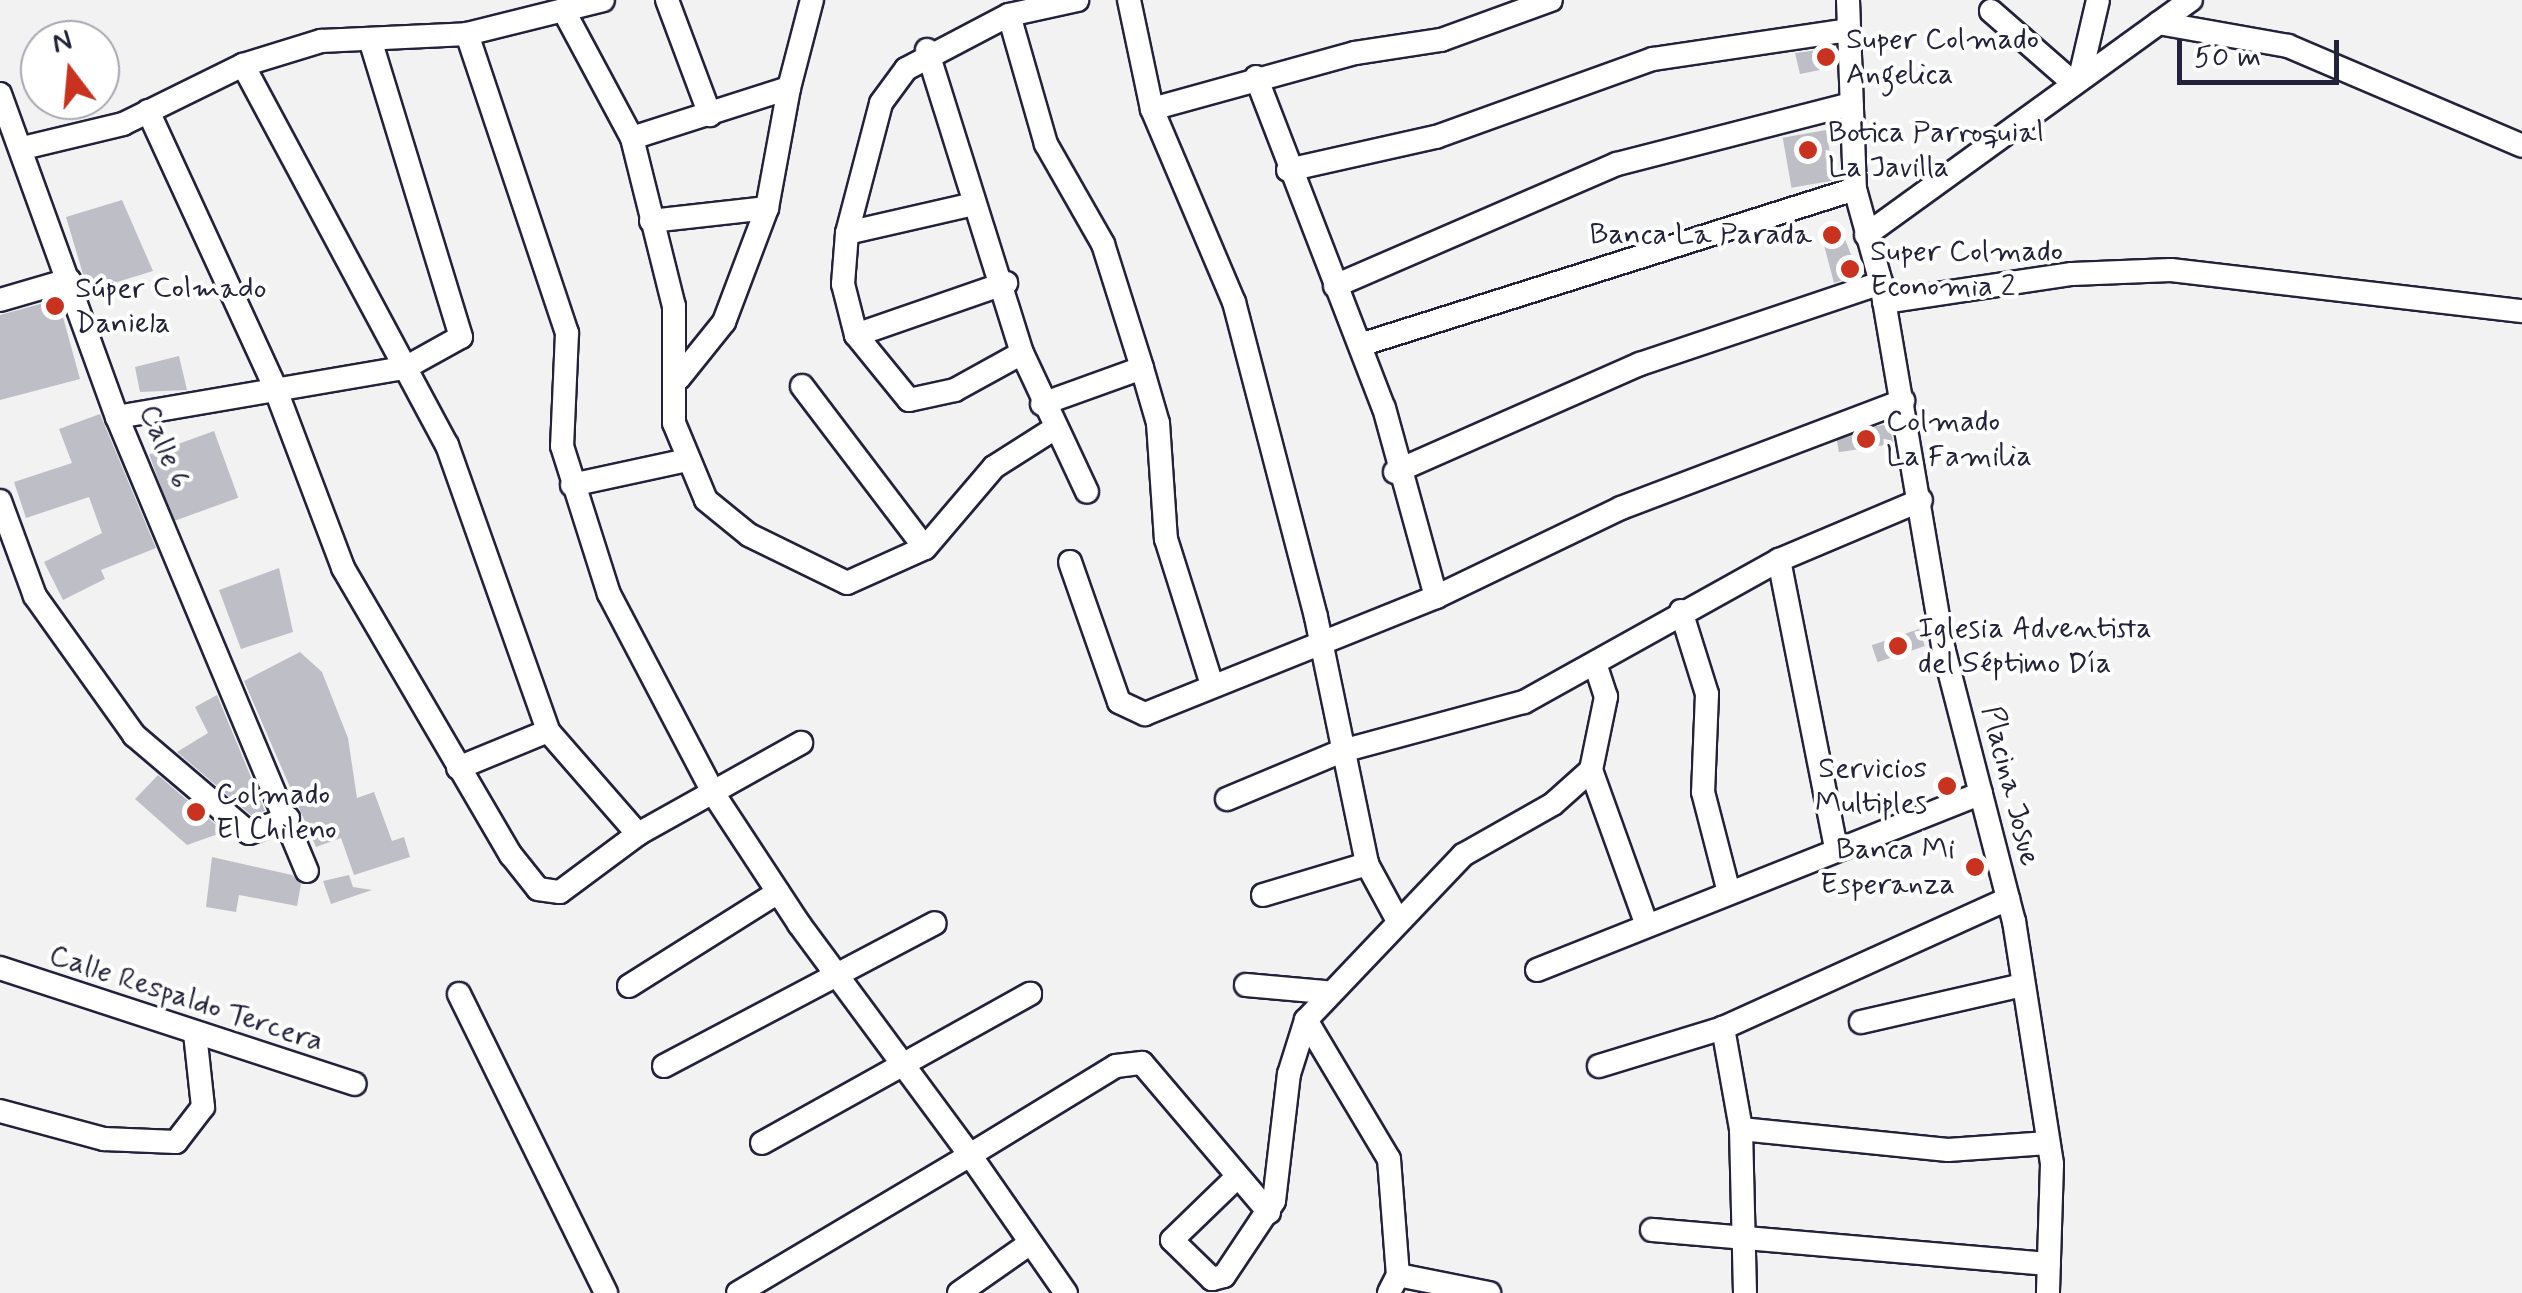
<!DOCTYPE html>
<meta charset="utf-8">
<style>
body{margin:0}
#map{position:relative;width:2522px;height:1293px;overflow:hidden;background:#f2f2f3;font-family:Mynerve,sans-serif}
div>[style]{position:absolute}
.building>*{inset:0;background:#bebec6;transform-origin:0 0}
.roads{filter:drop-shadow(2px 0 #22223b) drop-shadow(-2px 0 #22223b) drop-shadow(0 2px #22223b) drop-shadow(0 -2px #22223b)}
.minor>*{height:22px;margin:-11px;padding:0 11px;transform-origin:11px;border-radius:11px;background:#fff}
.dots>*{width:28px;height:28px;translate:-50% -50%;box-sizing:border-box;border:5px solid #fff;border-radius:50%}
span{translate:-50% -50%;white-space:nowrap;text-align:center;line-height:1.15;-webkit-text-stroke:8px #fff;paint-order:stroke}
.poi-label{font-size:30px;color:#22223b}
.left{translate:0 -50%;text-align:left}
.right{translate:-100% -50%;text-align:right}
.street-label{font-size:30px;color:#22223b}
.north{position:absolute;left:20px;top:20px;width:100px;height:100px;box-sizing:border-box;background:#fff;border:2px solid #a7a7b1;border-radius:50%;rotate:344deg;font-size:28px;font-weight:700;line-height:40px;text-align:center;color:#22223b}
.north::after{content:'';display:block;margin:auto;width:35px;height:45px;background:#c8321e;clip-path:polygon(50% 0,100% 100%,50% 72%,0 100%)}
.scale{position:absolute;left:2177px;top:40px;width:162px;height:45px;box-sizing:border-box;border:5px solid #22223b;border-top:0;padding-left:12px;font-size:30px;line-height:35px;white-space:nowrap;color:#22223b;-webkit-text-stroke:8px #fff;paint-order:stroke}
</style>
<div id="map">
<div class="building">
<i style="clip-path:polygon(1833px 48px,1835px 67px,1800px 74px,1795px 53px)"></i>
<i style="left:1826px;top:130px;width:51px;height:44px;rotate:80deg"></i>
<i style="clip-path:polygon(122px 200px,153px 271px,88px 291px,66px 217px)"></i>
<i style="clip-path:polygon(1839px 224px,1859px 275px,1834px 283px,1820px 230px)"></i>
<i style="clip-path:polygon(58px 299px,80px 379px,0 400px,0 315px)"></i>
<i style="clip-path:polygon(179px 356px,187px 390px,140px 392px,135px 367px)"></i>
<i style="clip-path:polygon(100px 414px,156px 548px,101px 570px,105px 579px,63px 600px,44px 562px,102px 533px,89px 497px,26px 518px,14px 482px,72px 463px,59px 429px)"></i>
<i style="left:1890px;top:424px;width:20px;height:55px;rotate:81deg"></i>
<i style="left:214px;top:431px;width:71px;height:69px;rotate:70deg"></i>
<i style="clip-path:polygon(279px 568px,293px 632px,241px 649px,219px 590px)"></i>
<i style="left:1919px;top:629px;width:18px;height:50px;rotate:71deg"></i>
<i style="clip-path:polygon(300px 652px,322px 672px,348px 738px,357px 798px,374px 792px,392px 841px,404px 837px,410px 857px,354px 875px,341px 838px,316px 847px,244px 681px)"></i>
<i style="clip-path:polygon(217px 695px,265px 811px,252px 816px,177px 752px,208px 733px,195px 707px)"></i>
<i style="clip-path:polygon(158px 775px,222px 830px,218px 834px,187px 845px,135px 799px)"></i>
<i style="clip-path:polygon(212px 857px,292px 875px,301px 884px,297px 906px,239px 895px,236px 912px,206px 907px)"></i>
<i style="clip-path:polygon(349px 875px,353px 887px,372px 890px,331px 904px,323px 881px)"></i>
</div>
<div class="roads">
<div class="minor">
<i style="left:667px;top:0;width:123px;rotate:69.5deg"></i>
<i style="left:1129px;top:0;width:111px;rotate:78.1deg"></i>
<i style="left:1152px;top:109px;width:210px;rotate:67deg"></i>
<i style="left:1234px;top:302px;width:325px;rotate:75.4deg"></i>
<i style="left:1316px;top:617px;width:252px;rotate:78.3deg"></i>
<i style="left:1367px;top:864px;width:65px;rotate:61.5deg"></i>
<i style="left:1848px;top:0;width:189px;rotate:87.9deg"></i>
<i style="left:1855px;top:189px;width:98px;rotate:74.5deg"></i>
<i style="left:1881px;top:283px;width:373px;rotate:80.3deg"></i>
<i style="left:1944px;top:651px;width:279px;rotate:75.5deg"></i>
<i style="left:2014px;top:921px;width:246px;rotate:81.1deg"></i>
<i style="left:2052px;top:1164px;width:129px;rotate:91.8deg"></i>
<i style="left:1991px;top:11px;width:106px;rotate:41.2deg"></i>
<i style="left:566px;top:15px;width:140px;rotate:61.8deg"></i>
<i style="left:632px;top:138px;width:173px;rotate:76deg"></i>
<i style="left:674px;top:306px;width:117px;rotate:90deg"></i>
<i style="left:674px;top:423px;width:83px;rotate:67.4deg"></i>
<i style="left:706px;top:500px;width:55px;rotate:39.1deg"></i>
<i style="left:749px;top:535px;width:109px;rotate:26.1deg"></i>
<i style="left:847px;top:583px;width:85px;rotate:-24.2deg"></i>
<i style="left:925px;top:548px;width:106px;rotate:-49.6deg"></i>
<i style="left:994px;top:467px;width:69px;rotate:-32.5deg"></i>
<i style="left:1009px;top:15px;width:134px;rotate:74deg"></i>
<i style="left:1046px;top:144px;width:115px;rotate:60.3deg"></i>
<i style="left:1103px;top:244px;width:130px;rotate:72.5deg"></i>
<i style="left:1142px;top:368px;width:57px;rotate:73.8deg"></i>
<i style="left:1158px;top:423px;width:116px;rotate:86.1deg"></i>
<i style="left:1166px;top:539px;width:150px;rotate:72.5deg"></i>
<i style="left:2159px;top:23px;width:131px;rotate:10.1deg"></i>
<i style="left:2288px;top:46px;width:254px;rotate:23.1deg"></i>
<i style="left:467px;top:34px;width:315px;rotate:71.5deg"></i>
<i style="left:567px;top:333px;width:113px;rotate:92.5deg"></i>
<i style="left:562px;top:446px;width:155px;rotate:72.4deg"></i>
<i style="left:609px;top:594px;width:228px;rotate:62.3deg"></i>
<i style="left:715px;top:796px;width:153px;rotate:56.7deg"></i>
<i style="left:799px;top:924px;width:287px;rotate:53.5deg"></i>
<i style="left:970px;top:1155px;width:171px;rotate:-31.4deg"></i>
<i style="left:1116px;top:1066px;width:26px;rotate:-7deg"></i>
<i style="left:1142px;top:1063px;width:196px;rotate:49.6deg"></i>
<i style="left:927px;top:50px;width:318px;rotate:72.6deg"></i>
<i style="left:1022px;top:353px;width:153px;rotate:64.9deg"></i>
<i style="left:243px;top:65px;width:431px;rotate:61.8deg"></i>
<i style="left:447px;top:445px;width:303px;rotate:70.5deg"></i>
<i style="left:2081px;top:73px;width:75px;rotate:-76.9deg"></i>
<i style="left:1256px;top:77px;width:355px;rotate:68.9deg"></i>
<i style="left:1384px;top:408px;width:196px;rotate:74.6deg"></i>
<i style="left:0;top:94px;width:344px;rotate:70.1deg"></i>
<i style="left:117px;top:417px;width:492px;rotate:67.3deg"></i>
<i style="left:1152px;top:109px;width:211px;rotate:-15.4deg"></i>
<i style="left:1355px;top:53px;width:87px;rotate:-8.6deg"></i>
<i style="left:1441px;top:40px;width:117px;rotate:-20deg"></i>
<i style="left:148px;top:111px;width:302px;rotate:65.3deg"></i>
<i style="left:274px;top:385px;width:196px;rotate:69.3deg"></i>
<i style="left:343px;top:568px;width:333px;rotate:59.7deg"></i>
<i style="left:511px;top:855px;width:43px;rotate:51.5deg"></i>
<i style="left:538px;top:889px;width:22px;rotate:8deg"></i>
<i style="left:560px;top:892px;width:97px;rotate:-36.6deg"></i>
<i style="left:632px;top:138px;width:165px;rotate:-17.7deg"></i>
<i style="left:789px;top:88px;width:91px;rotate:-75.4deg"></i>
<i style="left:23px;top:148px;width:103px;rotate:-13.5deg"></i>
<i style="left:123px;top:124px;width:134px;rotate:-26.2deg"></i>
<i style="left:243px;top:65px;width:82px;rotate:-17.1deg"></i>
<i style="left:321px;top:41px;width:146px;rotate:-2.7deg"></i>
<i style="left:467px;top:34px;width:140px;rotate:-14deg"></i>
<i style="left:1288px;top:170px;width:152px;rotate:-12.6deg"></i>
<i style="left:1436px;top:137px;width:231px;rotate:-19.8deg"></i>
<i style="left:1653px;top:59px;width:198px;rotate:-8.4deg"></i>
<i style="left:651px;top:221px;width:117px;rotate:-6.4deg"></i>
<i style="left:847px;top:233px;width:130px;rotate:-12.9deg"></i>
<i style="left:1866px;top:235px;width:401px;rotate:-35.9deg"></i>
<i style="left:1335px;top:286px;width:307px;rotate:-23.4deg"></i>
<i style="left:1617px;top:164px;width:242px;rotate:-14.4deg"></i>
<i style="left:0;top:300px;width:72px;rotate:-16.2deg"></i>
<i style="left:1884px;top:302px;width:190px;rotate:-8.5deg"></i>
<i style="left:2072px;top:274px;width:99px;rotate:-2.3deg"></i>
<i style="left:2171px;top:270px;width:353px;rotate:6.7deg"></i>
<i style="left:856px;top:335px;width:159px;rotate:-19.1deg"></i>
<i style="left:1360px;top:345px;width:519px;rotate:-17.49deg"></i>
<i style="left:1022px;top:353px;width:77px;rotate:151.1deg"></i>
<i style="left:955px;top:390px;width:47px;rotate:167.7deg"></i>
<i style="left:909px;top:400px;width:84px;rotate:-129.2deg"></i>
<i style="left:856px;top:335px;width:53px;rotate:-104.3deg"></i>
<i style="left:843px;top:284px;width:51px;rotate:-85.5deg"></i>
<i style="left:847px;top:233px;width:134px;rotate:-75.3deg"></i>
<i style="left:881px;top:103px;width:42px;rotate:-53.7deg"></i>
<i style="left:906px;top:69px;width:116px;rotate:-27.7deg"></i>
<i style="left:1009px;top:15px;width:70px;rotate:-12.4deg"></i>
<i style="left:679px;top:378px;width:72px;rotate:-51.2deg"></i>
<i style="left:724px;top:322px;width:122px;rotate:-69.3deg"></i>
<i style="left:767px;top:208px;width:122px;rotate:-79.6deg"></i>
<i style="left:802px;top:386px;width:203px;rotate:52.8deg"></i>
<i style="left:1042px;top:404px;width:106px;rotate:-19.8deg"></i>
<i style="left:117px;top:417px;width:292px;rotate:-9.7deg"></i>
<i style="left:405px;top:368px;width:64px;rotate:-29deg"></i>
<i style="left:461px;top:337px;width:311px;rotate:-107deg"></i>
<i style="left:1395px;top:472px;width:268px;rotate:-23.8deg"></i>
<i style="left:1640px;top:364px;width:254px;rotate:-18.6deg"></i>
<i style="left:572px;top:485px;width:114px;rotate:-12.2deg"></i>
<i style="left:0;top:501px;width:101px;rotate:69.8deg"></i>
<i style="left:35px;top:596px;width:171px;rotate:54.5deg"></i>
<i style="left:134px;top:735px;width:151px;rotate:40.4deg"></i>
<i style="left:249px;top:833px;width:42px;rotate:-21deg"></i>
<i style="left:1779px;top:560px;width:289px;rotate:78.8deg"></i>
<i style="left:1070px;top:562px;width:148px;rotate:70.7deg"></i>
<i style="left:1119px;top:702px;width:29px;rotate:25deg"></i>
<i style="left:1145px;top:714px;width:314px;rotate:-21.9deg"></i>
<i style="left:1436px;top:597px;width:205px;rotate:-25.7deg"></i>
<i style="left:1621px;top:508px;width:302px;rotate:-20.8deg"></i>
<i style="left:1681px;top:611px;width:87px;rotate:72.6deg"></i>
<i style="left:1707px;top:694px;width:98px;rotate:92.3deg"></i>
<i style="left:1703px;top:792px;width:100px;rotate:75.5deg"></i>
<i style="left:458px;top:768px;width:97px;rotate:-22.3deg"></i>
<i style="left:548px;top:731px;width:137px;rotate:48.9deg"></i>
<i style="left:638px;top:834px;width:187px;rotate:-29.2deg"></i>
<i style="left:1591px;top:770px;width:163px;rotate:70.2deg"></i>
<i style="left:1227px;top:799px;width:125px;rotate:-22.7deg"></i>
<i style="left:1342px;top:751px;width:188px;rotate:-15.1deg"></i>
<i style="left:1524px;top:702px;width:292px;rotate:-29.1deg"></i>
<i style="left:1779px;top:560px;width:154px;rotate:-22.9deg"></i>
<i style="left:1263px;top:895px;width:109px;rotate:-16.6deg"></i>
<i style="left:0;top:968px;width:373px;rotate:18.1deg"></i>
<i style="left:1537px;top:970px;width:478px;rotate:-21.7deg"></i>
<i style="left:1246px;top:985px;width:79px;rotate:5.1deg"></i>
<i style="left:629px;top:986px;width:176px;rotate:-32.2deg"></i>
<i style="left:459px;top:994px;width:333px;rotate:63.8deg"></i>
<i style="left:1306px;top:1020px;width:162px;rotate:59.2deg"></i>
<i style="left:1389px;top:1159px;width:116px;rotate:85.6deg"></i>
<i style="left:1398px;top:1275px;width:20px;rotate:117deg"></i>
<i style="left:1861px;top:1022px;width:166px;rotate:-12.9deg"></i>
<i style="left:664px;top:1066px;width:306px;rotate:-27.8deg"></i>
<i style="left:1599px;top:1066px;width:130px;rotate:-17deg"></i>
<i style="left:0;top:1111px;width:108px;rotate:15.1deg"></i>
<i style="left:104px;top:1139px;width:72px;rotate:2.4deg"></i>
<i style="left:176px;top:1142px;width:44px;rotate:-52.4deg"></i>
<i style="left:203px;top:1107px;width:74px;rotate:-96.2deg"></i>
<i style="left:1741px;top:1129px;width:208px;rotate:5.8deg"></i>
<i style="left:1948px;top:1150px;width:100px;rotate:-4deg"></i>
<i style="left:762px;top:1143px;width:307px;rotate:-29.1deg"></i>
<i style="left:1236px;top:1178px;width:89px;rotate:135.9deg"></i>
<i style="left:1172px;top:1240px;width:56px;rotate:44.3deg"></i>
<i style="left:1212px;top:1279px;width:12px;rotate:-14deg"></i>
<i style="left:1224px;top:1276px;width:90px;rotate:-56.3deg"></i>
<i style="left:1274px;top:1201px;width:128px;rotate:-83.3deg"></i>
<i style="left:1289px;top:1074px;width:57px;rotate:-72.5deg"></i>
<i style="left:1306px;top:1020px;width:228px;rotate:-46.4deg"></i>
<i style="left:1463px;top:855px;width:103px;rotate:-29.5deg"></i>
<i style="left:1553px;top:804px;width:51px;rotate:-41.8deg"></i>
<i style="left:1591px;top:770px;width:75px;rotate:-78.4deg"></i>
<i style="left:1606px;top:697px;width:32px;rotate:-108deg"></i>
<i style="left:1652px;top:1230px;width:398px;rotate:4.9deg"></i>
<i style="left:1398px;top:1275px;width:93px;rotate:11.2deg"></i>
<i style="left:738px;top:1293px;width:270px;rotate:-30.7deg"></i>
<i style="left:970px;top:1155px;width:168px;rotate:55.2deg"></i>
<i style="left:959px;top:1293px;width:85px;rotate:-35deg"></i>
<i style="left:1745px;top:1293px;width:164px;rotate:-91.4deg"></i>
<i style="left:1741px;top:1129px;width:103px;rotate:-100.1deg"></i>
<i style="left:1723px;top:1028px;width:313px;rotate:-24.4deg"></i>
</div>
</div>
<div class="dots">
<i style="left:1826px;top:57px;background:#c8321e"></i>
<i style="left:1808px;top:150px;background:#c8321e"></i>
<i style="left:1832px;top:235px;background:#c8321e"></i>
<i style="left:1850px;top:269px;background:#c8321e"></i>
<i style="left:55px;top:306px;background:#c8321e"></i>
<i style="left:1866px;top:439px;background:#c8321e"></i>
<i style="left:1898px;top:646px;background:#c8321e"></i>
<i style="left:1947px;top:786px;background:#c8321e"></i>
<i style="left:196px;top:812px;background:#c8321e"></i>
<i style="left:1975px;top:867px;background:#c8321e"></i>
</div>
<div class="poi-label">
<span class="left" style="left:1846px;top:57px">Super Colmado<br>Angelica</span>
<span class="left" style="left:1828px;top:150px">Botica Parroquial<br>La Javilla</span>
<span class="right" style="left:1812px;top:235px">Banca La Parada</span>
<span class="left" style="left:1870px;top:269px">Super Colmado<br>Economia 2</span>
<span class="left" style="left:75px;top:306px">Súper Colmado<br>Daniela</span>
<span class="left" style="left:1886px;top:439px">Colmado<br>La Familia</span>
<span class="left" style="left:1918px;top:646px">Iglesia Adventista<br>del Séptimo Día</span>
<span class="right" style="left:1927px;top:786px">Servicios<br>Multiples</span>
<span class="left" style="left:216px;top:812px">Colmado<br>El Chileno</span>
<span class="right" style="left:1955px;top:867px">Banca Mi<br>Esperanza</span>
</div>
<div class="street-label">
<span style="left:164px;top:447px;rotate:67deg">Calle 6</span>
<span style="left:2010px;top:786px;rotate:76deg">Placina Josue</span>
<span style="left:186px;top:999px;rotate:18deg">Calle Respaldo Tercera</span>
</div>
<div class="north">N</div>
<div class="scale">50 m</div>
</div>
